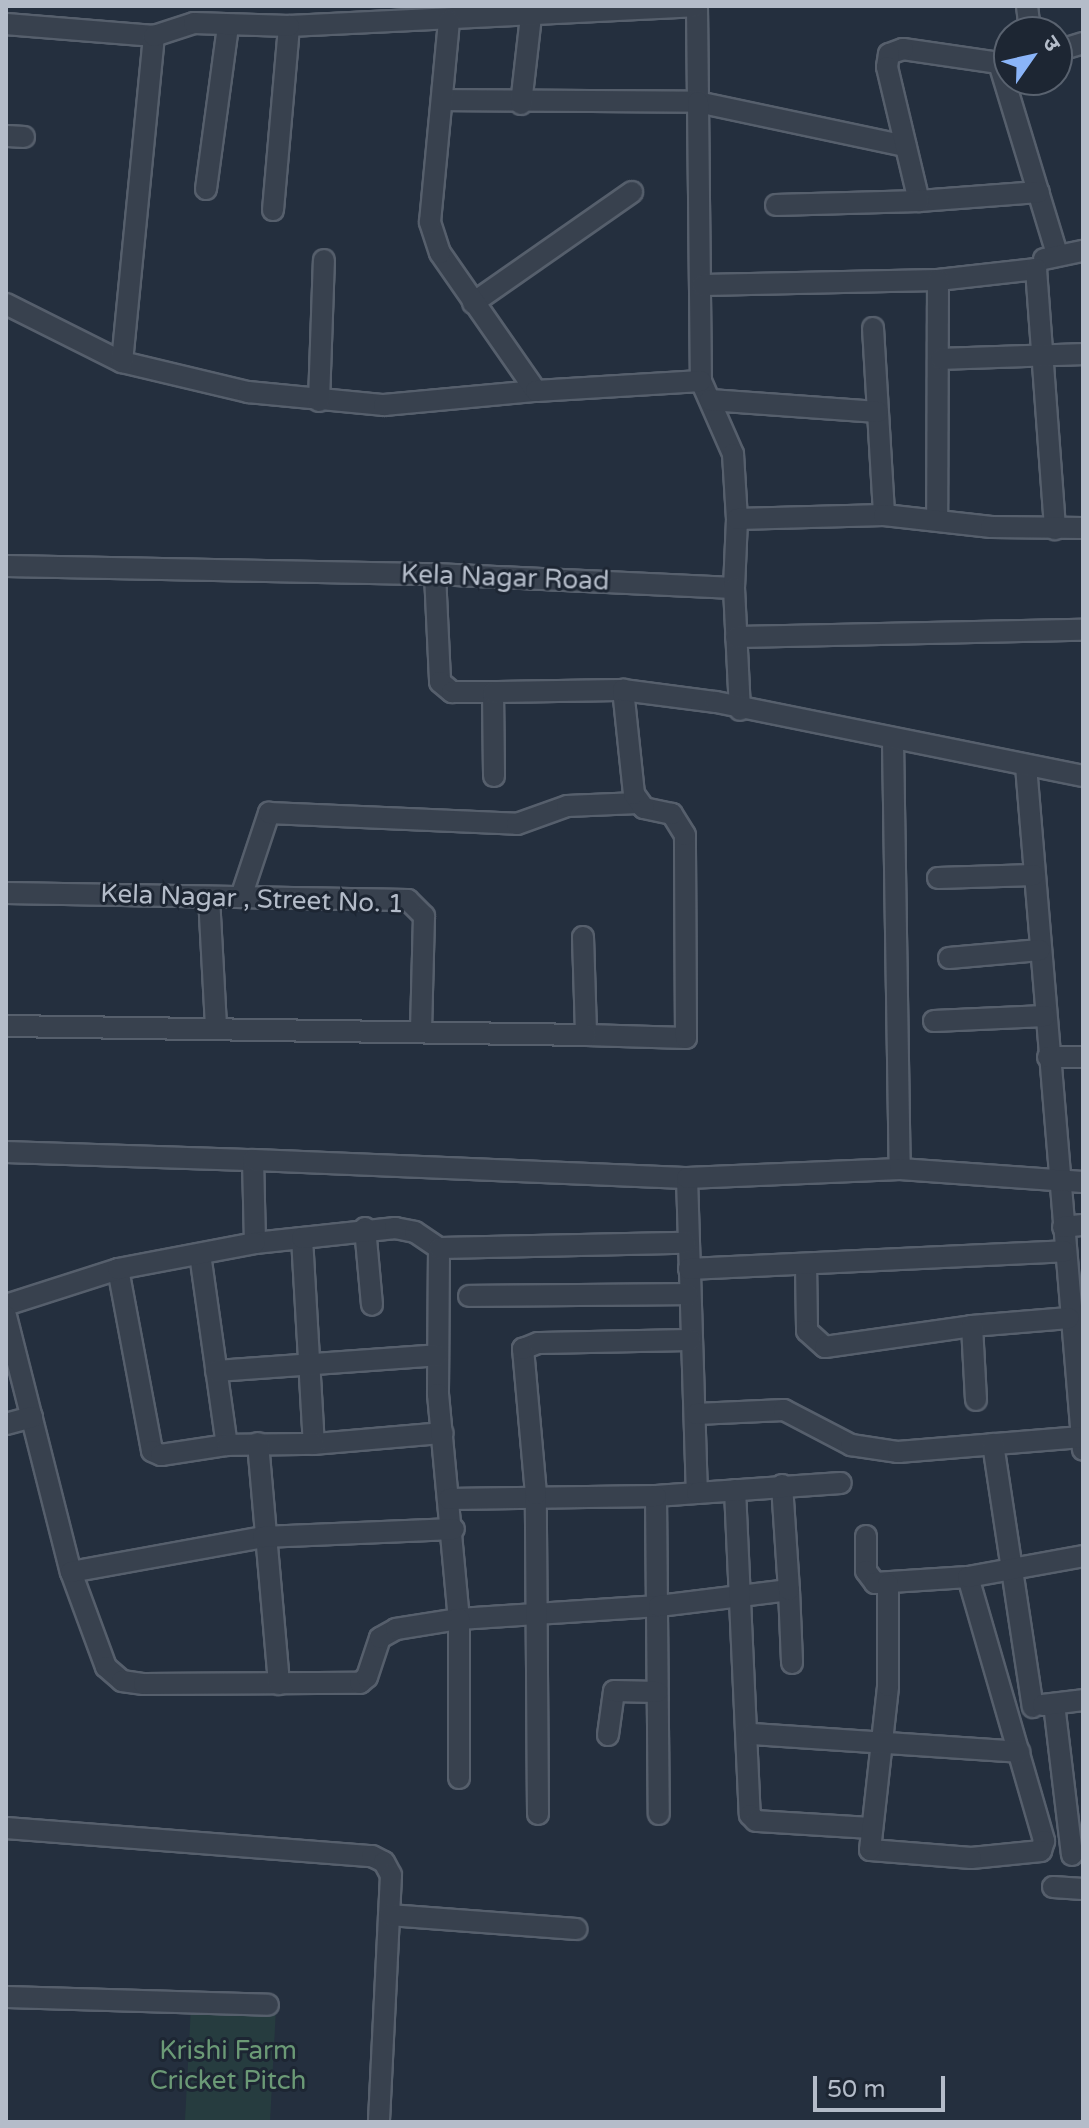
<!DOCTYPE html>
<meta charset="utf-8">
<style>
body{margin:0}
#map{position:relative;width:1089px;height:2128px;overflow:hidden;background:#242f3e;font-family:"Varela Round","Noto Sans Devanagari",sans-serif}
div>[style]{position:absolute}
.green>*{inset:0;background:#263c3f;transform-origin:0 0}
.roads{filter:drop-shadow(2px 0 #565f6c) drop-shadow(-2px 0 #565f6c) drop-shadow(0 2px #565f6c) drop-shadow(0 -2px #565f6c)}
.minor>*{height:20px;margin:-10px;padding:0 10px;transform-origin:10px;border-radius:10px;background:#38414e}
span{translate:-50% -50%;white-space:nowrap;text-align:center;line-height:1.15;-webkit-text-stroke:6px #1d2633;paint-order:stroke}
.street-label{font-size:26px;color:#b4bcc9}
.park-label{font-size:26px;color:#6b9a76}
.frame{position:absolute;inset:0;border:8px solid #b4bcc9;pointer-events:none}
.north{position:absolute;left:993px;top:16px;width:80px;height:80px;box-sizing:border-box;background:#1d2633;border:2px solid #59626f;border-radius:50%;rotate:56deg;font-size:22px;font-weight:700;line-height:32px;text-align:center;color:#b4bcc9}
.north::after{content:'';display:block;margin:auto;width:28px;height:36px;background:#8ab4f8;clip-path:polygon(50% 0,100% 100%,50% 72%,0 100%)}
.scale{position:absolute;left:813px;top:2076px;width:132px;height:36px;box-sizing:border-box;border:4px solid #b4bcc9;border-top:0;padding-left:10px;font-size:24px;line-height:28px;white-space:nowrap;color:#b4bcc9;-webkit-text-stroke:6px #1d2633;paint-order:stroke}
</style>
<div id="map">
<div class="green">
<i style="left:191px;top:2006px;width:85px;height:116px;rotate:3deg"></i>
</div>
<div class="roads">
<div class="minor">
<i style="left:697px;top:6px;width:96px;rotate:89.4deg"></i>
<i style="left:698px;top:102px;width:212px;rotate:12deg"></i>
<i style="left:1027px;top:6px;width:26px;rotate:83deg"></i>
<i style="left:6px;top:24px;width:148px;rotate:4.6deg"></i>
<i style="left:1057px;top:51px;width:27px;rotate:-17deg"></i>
<i style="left:1009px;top:62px;width:10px;rotate:174deg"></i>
<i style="left:999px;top:63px;width:200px;rotate:73.1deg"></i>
<i style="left:999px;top:63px;width:97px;rotate:-171.7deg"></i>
<i style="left:903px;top:49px;width:15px;rotate:160deg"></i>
<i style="left:889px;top:54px;width:13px;rotate:99deg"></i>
<i style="left:887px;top:67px;width:138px;rotate:76.6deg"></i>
<i style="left:919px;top:201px;width:120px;rotate:-4.3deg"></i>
<i style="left:442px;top:100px;width:256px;rotate:0.4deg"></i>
<i style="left:698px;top:102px;width:279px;rotate:89.4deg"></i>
<i style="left:701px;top:381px;width:80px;rotate:66.3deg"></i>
<i style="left:733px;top:454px;width:65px;rotate:86.5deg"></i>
<i style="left:521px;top:104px;width:89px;rotate:-83.5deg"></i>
<i style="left:6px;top:136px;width:18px;rotate:3deg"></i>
<i style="left:206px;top:189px;width:164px;rotate:-82.3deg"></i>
<i style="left:776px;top:205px;width:143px;rotate:-1.6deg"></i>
<i style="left:273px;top:210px;width:185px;rotate:-85deg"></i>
<i style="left:289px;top:26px;width:406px;rotate:-2.8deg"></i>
<i style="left:1044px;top:259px;width:40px;rotate:-12deg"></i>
<i style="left:938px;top:280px;width:99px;rotate:-6.4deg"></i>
<i style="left:1036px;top:269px;width:261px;rotate:85.8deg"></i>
<i style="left:702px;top:285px;width:236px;rotate:-1.2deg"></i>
<i style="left:938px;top:280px;width:240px;rotate:90.2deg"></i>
<i style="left:473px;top:303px;width:194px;rotate:-34.9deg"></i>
<i style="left:6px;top:304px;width:130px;rotate:26.6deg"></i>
<i style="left:122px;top:362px;width:130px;rotate:13.4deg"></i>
<i style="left:248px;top:392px;width:137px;rotate:5.5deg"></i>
<i style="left:384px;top:405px;width:153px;rotate:-5.3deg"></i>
<i style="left:536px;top:391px;width:168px;rotate:-124.8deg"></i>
<i style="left:440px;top:253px;width:33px;rotate:-108deg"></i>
<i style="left:430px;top:222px;width:202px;rotate:-84.6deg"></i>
<i style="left:873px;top:328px;width:187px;rotate:86.6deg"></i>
<i style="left:941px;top:359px;width:142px;rotate:-2deg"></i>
<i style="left:122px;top:362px;width:328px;rotate:-84.4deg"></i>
<i style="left:154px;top:36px;width:42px;rotate:-18deg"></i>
<i style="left:194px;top:23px;width:95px;rotate:1.8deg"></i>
<i style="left:536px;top:391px;width:165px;rotate:-3.5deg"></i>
<i style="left:710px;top:400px;width:168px;rotate:4.1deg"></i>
<i style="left:319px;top:401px;width:141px;rotate:-88deg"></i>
<i style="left:6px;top:566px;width:429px;rotate:1.1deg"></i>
<i style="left:435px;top:574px;width:299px;rotate:2.7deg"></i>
<i style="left:734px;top:588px;width:69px;rotate:-87.5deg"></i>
<i style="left:737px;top:519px;width:147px;rotate:-1.6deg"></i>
<i style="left:884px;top:515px;width:108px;rotate:6.4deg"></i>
<i style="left:991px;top:527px;width:92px;rotate:0.6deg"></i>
<i style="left:435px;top:574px;width:108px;rotate:87.3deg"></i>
<i style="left:440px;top:682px;width:16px;rotate:40deg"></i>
<i style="left:452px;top:692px;width:41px"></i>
<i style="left:493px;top:692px;width:84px;rotate:89.3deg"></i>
<i style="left:734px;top:588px;width:122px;rotate:87.2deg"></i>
<i style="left:736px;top:637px;width:347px;rotate:-1.2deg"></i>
<i style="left:493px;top:692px;width:130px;rotate:-0.9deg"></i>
<i style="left:893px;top:741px;width:428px;rotate:89.1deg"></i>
<i style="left:1026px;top:766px;width:686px;rotate:85.24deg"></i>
<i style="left:938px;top:878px;width:96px;rotate:-1.8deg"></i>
<i style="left:6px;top:893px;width:402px;rotate:1deg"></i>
<i style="left:408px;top:900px;width:23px;rotate:45deg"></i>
<i style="left:424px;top:916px;width:114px;rotate:91.5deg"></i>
<i style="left:209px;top:897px;width:131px;rotate:86.9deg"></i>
<i style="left:241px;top:897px;width:89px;rotate:-71.6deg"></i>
<i style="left:269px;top:813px;width:248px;rotate:2.5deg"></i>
<i style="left:517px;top:824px;width:53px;rotate:-19.8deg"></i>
<i style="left:567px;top:806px;width:71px;rotate:-2.4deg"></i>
<i style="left:583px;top:937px;width:98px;rotate:88.2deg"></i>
<i style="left:586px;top:1035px;width:100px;rotate:1.7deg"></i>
<i style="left:686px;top:1038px;width:203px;rotate:-90.3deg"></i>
<i style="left:685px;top:835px;width:25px;rotate:-122deg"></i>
<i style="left:672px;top:814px;width:29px;rotate:-168deg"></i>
<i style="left:644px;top:808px;width:17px;rotate:-126deg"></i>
<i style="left:634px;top:794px;width:105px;rotate:-96deg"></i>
<i style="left:623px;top:690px;width:94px;rotate:7.4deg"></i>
<i style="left:716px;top:702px;width:374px;rotate:11.4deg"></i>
<i style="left:949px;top:958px;width:91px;rotate:-5deg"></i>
<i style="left:934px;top:1021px;width:111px;rotate:-2.6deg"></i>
<i style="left:6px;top:1026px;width:580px;rotate:0.89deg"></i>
<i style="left:1048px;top:1057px;width:35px"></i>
<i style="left:6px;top:1152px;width:247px;rotate:1.9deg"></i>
<i style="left:253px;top:1160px;width:83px;rotate:88.6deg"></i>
<i style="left:255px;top:1243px;width:47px;rotate:-6.1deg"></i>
<i style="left:302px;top:1238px;width:206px;rotate:86.7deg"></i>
<i style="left:314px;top:1444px;width:129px;rotate:-4.9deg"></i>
<i style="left:253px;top:1160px;width:434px;rotate:2.4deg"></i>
<i style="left:687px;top:1178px;width:315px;rotate:88.2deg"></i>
<i style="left:697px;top:1493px;width:41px;rotate:175.8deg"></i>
<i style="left:656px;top:1496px;width:318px;rotate:89.5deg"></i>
<i style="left:687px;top:1178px;width:213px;rotate:-2.4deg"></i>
<i style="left:900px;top:1169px;width:183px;rotate:4.1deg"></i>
<i style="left:1063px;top:1227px;width:20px;rotate:-6deg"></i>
<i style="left:365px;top:1228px;width:77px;rotate:84.8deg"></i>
<i style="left:302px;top:1238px;width:94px;rotate:-6.1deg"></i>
<i style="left:395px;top:1228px;width:20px;rotate:11deg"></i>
<i style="left:415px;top:1232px;width:29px;rotate:34deg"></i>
<i style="left:439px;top:1248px;width:146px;rotate:90.4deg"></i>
<i style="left:438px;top:1394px;width:226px;rotate:84.7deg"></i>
<i style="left:459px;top:1619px;width:200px;rotate:-3.7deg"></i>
<i style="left:659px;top:1606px;width:131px;rotate:-7deg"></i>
<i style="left:789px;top:1590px;width:73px;rotate:87.6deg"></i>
<i style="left:439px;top:1248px;width:247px;rotate:-1.2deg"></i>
<i style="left:200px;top:1254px;width:193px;rotate:82deg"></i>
<i style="left:806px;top:1264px;width:67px;rotate:89.1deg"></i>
<i style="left:807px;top:1331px;width:24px;rotate:42deg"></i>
<i style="left:825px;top:1347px;width:148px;rotate:-8.1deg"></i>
<i style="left:972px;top:1326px;width:97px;rotate:-4.7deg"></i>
<i style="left:118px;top:1269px;width:185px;rotate:79.4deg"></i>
<i style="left:152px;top:1451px;width:10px;rotate:24deg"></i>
<i style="left:161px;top:1455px;width:67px;rotate:-8.6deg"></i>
<i style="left:227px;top:1445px;width:87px;rotate:-0.7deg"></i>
<i style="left:689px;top:1269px;width:376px;rotate:-2.7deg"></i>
<i style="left:469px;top:1296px;width:219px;rotate:-0.5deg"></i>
<i style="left:6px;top:1305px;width:118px;rotate:-17.8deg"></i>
<i style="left:118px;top:1269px;width:139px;rotate:-10.7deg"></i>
<i style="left:6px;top:1316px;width:264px;rotate:75.8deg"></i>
<i style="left:71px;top:1572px;width:101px;rotate:69.8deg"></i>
<i style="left:106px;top:1667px;width:21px;rotate:41deg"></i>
<i style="left:122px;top:1681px;width:22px;rotate:8deg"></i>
<i style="left:144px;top:1684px;width:216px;rotate:-0.3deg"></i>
<i style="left:360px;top:1683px;width:9px;rotate:-41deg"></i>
<i style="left:367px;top:1677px;width:41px;rotate:-71.6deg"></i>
<i style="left:380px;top:1638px;width:18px;rotate:-29deg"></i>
<i style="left:396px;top:1629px;width:64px;rotate:-9deg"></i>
<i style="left:459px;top:1619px;width:159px;rotate:90deg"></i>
<i style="left:972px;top:1326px;width:74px;rotate:86.9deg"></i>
<i style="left:216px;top:1371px;width:222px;rotate:-4.1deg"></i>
<i style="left:696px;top:1414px;width:88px;rotate:-2.6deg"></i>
<i style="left:784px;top:1410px;width:76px;rotate:27.6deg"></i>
<i style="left:851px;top:1445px;width:48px;rotate:8.5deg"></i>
<i style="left:898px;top:1452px;width:184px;rotate:-4.7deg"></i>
<i style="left:6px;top:1424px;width:27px;rotate:-15deg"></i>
<i style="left:258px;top:1443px;width:242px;rotate:85deg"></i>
<i style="left:993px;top:1444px;width:266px;rotate:81.4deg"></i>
<i style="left:782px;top:1485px;width:105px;rotate:86.2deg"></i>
<i style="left:735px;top:1490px;width:325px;rotate:87.4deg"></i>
<i style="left:750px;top:1815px;width:8px;rotate:45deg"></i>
<i style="left:756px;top:1821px;width:113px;rotate:3.5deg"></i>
<i style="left:697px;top:1493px;width:144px;rotate:-4deg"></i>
<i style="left:449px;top:1499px;width:207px;rotate:-0.8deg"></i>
<i style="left:866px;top:1536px;width:35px;rotate:90deg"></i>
<i style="left:866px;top:1571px;width:15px;rotate:53deg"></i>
<i style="left:875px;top:1583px;width:93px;rotate:-3.7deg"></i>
<i style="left:968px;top:1577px;width:275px;rotate:73.9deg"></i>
<i style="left:1044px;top:1841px;width:10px;rotate:107deg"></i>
<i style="left:1041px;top:1851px;width:70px;rotate:174.3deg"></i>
<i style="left:971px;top:1858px;width:101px;rotate:-175.5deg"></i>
<i style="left:870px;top:1850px;width:165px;rotate:-83.7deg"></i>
<i style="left:888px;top:1686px;width:102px;rotate:-90deg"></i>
<i style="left:71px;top:1572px;width:195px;rotate:-10.3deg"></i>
<i style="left:263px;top:1537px;width:191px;rotate:-2.4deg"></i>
<i style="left:968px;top:1577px;width:117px;rotate:-10.3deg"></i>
<i style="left:1054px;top:1704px;width:152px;rotate:83.2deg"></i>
<i style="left:1043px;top:1705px;width:40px;rotate:-7.1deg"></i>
<i style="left:751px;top:1734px;width:269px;rotate:3.8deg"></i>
<i style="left:608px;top:1735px;width:44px;rotate:-82.2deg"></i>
<i style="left:614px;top:1691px;width:43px;rotate:1.3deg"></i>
<i style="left:538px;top:1814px;width:320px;rotate:-90.4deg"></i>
<i style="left:536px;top:1494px;width:146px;rotate:-95.1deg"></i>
<i style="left:523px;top:1349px;width:16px;rotate:-22deg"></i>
<i style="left:538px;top:1343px;width:153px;rotate:-1.1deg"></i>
<i style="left:6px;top:1828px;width:367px;rotate:4.4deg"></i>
<i style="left:372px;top:1856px;width:13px;rotate:27deg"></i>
<i style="left:384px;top:1862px;width:15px;rotate:62deg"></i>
<i style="left:391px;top:1875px;width:247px;rotate:92.8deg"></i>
<i style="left:1053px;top:1887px;width:30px;rotate:4deg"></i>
<i style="left:389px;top:1915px;width:188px;rotate:4.3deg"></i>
<i style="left:6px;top:1997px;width:262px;rotate:1.7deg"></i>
</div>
</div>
<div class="street-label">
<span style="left:505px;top:578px;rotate:2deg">Kela Nagar Road</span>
<span style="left:252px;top:899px;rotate:2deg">Kela Nagar , Street No. 1</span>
</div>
<div class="park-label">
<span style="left:228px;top:2066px">Krishi Farm<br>Cricket Pitch</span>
</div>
<div class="frame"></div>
<div class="north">उ</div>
<div class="scale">50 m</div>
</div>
